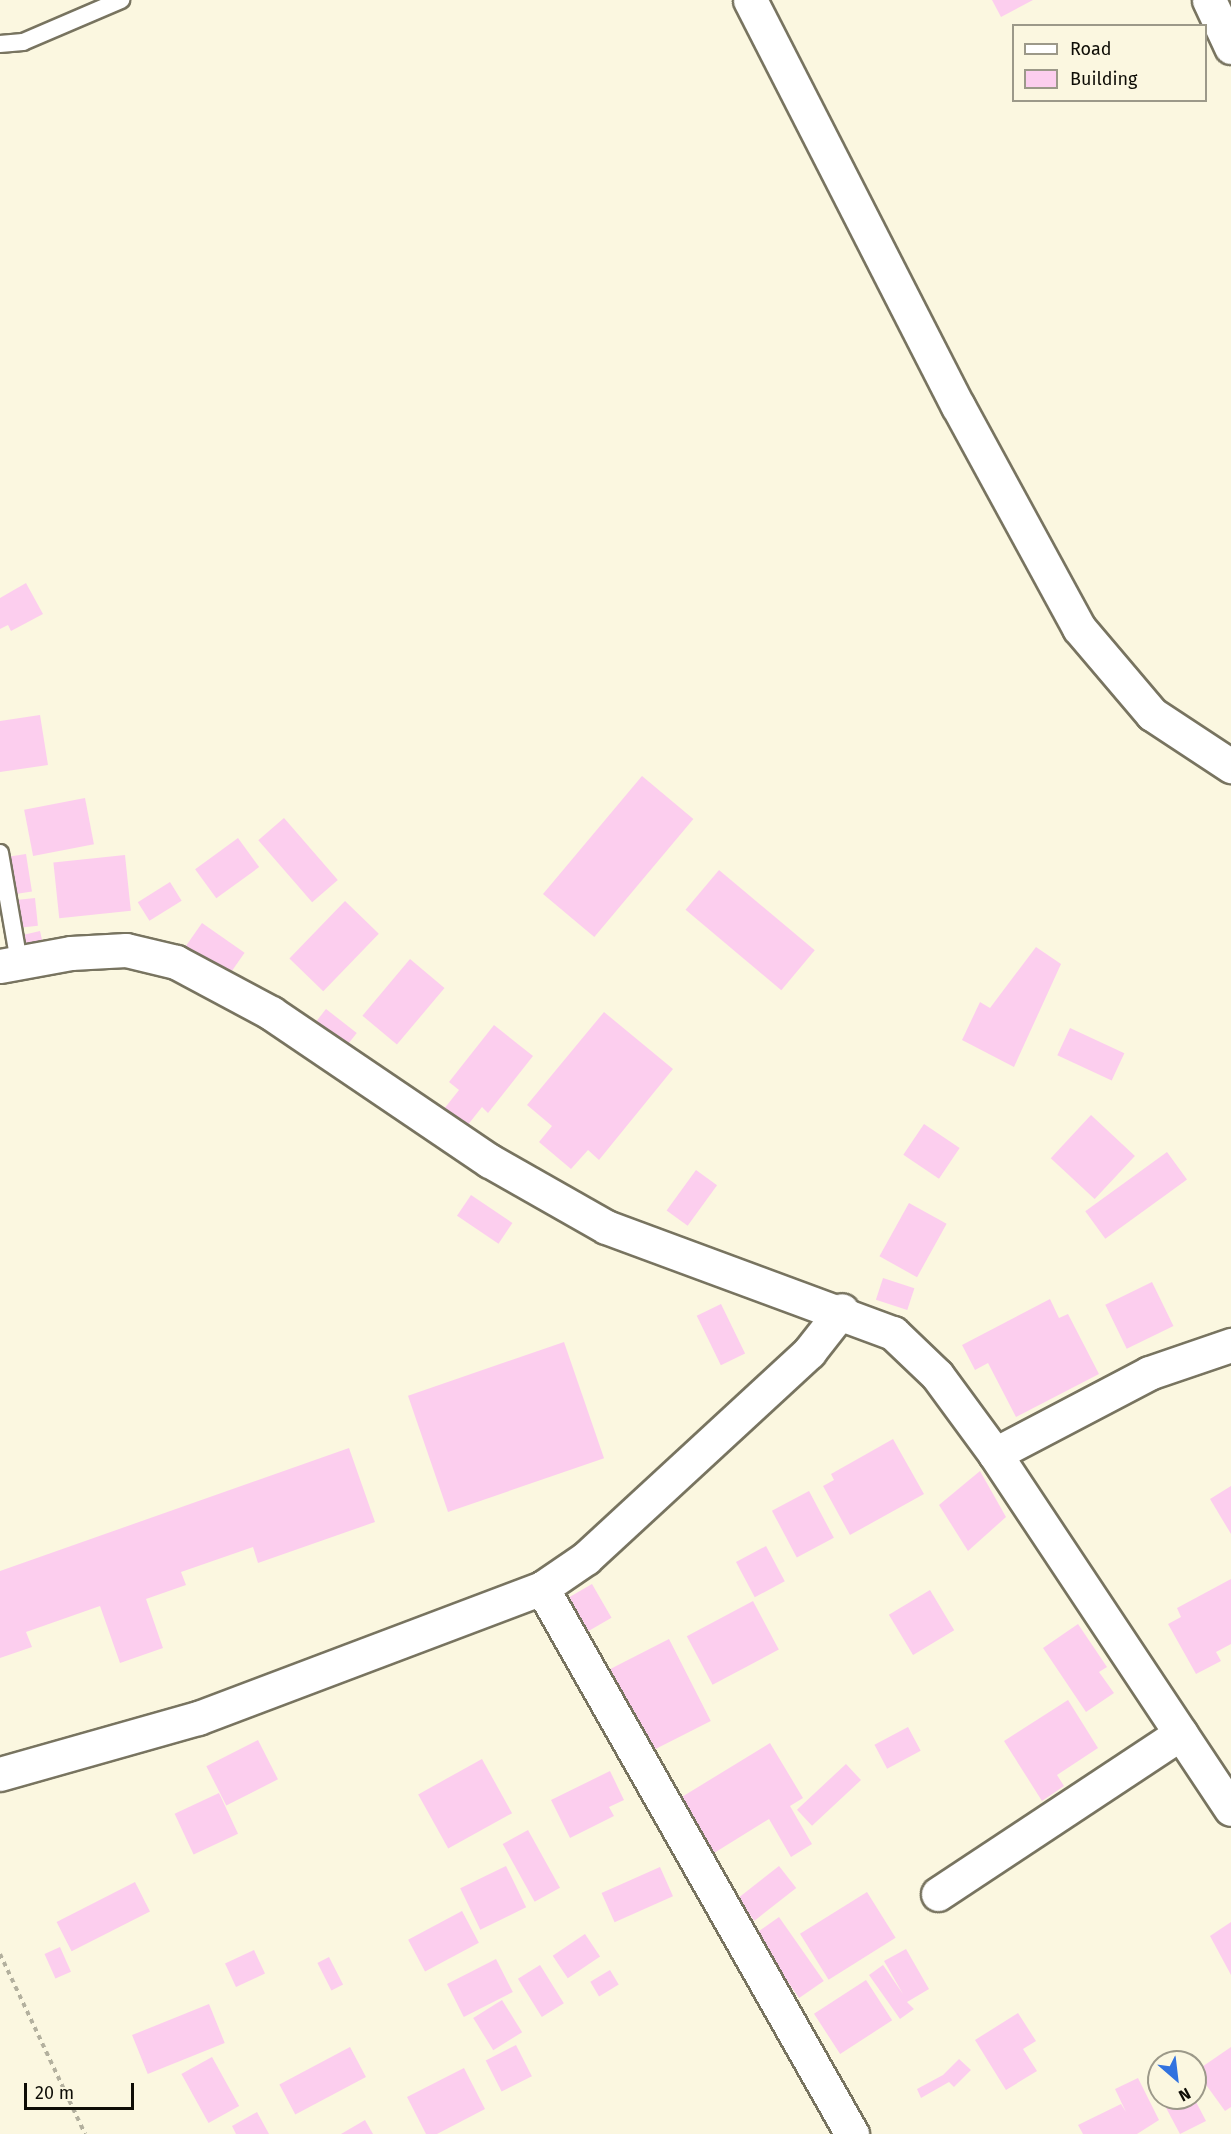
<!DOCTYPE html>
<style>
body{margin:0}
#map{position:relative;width:1231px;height:2134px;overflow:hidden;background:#fbf7e0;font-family:"Fira Sans",sans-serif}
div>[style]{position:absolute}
.building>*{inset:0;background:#fcceee;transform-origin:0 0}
.path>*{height:4px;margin-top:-2px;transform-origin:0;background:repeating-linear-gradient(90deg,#b3b09e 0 4.5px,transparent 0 9px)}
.roads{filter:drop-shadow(2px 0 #787460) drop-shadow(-2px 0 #787460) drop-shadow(0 2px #787460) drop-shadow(0 -2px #787460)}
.lane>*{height:16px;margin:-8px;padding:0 8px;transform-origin:8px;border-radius:8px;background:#fff}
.street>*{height:33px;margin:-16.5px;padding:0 16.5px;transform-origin:16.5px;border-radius:16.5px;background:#fff}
.secondary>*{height:33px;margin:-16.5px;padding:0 16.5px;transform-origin:16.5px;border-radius:16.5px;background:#fff}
span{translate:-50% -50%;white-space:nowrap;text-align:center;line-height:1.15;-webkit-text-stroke:5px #fbf7e0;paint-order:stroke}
.legend{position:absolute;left:1012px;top:24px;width:195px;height:78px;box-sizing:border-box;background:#fbf7e0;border:2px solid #9c9989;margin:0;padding:8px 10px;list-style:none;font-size:18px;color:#0e0d06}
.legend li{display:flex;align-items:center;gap:12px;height:30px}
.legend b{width:30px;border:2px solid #9c9989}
.north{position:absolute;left:1147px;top:2050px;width:60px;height:60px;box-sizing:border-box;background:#fbf7e0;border:2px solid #9c9989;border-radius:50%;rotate:152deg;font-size:16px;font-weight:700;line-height:24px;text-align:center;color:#0e0d06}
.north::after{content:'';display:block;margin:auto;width:21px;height:27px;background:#3172df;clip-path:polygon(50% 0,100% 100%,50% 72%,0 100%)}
.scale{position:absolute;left:24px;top:2083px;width:110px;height:27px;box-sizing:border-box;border:3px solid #0e0d06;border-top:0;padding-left:8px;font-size:18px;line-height:21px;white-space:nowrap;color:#0e0d06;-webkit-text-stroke:4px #fbf7e0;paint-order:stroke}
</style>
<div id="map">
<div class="building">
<i style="clip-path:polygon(992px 0,1033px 0,1001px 17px)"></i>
<i style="clip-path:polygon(26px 583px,43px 614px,11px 631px,8px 625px,0 629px,0 598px)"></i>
<i style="clip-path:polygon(40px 715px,48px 765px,0 772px,0 721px)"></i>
<i style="left:642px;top:776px;width:67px;height:154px;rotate:40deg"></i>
<i style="left:85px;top:798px;width:47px;height:62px;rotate:79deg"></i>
<i style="left:284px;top:818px;width:82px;height:34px;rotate:49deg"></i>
<i style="left:238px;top:838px;width:36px;height:53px;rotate:54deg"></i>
<i style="left:26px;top:854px;width:38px;height:18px;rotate:81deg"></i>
<i style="left:125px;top:855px;width:56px;height:72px;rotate:84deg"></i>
<i style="left:719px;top:870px;width:125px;height:52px;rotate:40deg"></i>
<i style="left:170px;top:882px;width:22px;height:38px;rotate:58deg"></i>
<i style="left:35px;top:898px;width:28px;height:21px;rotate:84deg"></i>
<i style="left:345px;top:901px;width:47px;height:80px;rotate:44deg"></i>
<i style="left:202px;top:923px;width:52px;height:32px;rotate:35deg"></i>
<i style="left:40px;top:931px;width:13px;height:22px;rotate:77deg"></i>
<i style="clip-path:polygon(1036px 947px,1061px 964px,1014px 1067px,962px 1040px,980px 1002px,990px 1008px)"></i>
<i style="left:410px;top:959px;width:45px;height:74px;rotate:40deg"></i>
<i style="left:326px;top:1009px;width:39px;height:16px;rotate:38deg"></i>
<i style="clip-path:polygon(604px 1012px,673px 1069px,599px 1160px,588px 1150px,571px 1169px,539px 1142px,552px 1126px,527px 1105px)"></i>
<i style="clip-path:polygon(494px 1025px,533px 1056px,488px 1113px,482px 1107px,463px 1131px,440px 1114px,459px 1090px,449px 1082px)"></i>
<i style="left:1070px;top:1028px;width:60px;height:30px;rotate:25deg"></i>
<i style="left:1091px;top:1115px;width:60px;height:59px;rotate:43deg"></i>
<i style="left:924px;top:1124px;width:43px;height:37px;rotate:34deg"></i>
<i style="left:1167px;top:1152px;width:34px;height:101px;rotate:54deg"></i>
<i style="left:696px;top:1170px;width:26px;height:50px;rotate:36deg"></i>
<i style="left:471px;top:1195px;width:50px;height:25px;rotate:34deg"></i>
<i style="left:909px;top:1203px;width:43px;height:61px;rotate:29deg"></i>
<i style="left:883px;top:1278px;width:33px;height:23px;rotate:18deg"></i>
<i style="left:1152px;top:1282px;width:49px;height:52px;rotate:64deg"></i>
<i style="clip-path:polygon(1050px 1299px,1059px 1318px,1068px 1314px,1099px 1374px,1016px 1417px,988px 1363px,975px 1370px,962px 1345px)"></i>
<i style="left:721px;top:1304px;width:55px;height:27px;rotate:64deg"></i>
<i style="left:564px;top:1342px;width:123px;height:165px;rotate:71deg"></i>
<i style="clip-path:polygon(893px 1439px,924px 1494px,850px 1535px,823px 1486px,834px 1480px,831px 1474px)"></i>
<i style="clip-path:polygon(349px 1448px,375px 1522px,258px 1563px,253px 1547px,181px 1572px,186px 1585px,146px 1599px,163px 1648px,120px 1663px,100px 1606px,26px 1632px,32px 1647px,0 1658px,0 1571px)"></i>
<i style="clip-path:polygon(980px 1471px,1006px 1517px,968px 1551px,939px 1505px)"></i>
<i style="clip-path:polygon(1231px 1486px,1231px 1534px,1210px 1499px)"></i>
<i style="left:809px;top:1491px;width:53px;height:42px;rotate:62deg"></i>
<i style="left:766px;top:1546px;width:40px;height:34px;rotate:62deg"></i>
<i style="clip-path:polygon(1231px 1579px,1231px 1644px,1216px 1652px,1221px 1661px,1196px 1674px,1168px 1624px,1181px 1617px,1177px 1608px)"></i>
<i style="left:592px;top:1584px;width:39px;height:37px;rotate:60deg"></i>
<i style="left:930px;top:1590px;width:47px;height:48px;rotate:59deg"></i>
<i style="left:753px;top:1601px;width:55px;height:75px;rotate:62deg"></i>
<i style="clip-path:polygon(1078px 1624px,1107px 1667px,1099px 1672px,1114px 1693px,1086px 1712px,1043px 1648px)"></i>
<i style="left:669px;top:1639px;width:92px;height:73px;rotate:63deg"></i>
<i style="clip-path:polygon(1068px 1700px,1098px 1748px,1057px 1775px,1064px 1786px,1042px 1801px,1004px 1741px)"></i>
<i style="left:908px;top:1727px;width:27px;height:38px;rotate:62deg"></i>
<i style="left:258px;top:1740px;width:44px;height:58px;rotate:63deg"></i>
<i style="clip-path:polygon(770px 1743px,803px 1798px,790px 1806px,812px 1844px,791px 1857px,769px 1819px,706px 1858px,672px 1803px)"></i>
<i style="left:482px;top:1759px;width:62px;height:73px;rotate:61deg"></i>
<i style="left:846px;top:1764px;width:22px;height:67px;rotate:47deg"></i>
<i style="clip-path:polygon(610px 1771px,624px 1800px,609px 1807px,614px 1816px,570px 1838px,551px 1800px)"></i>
<i style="left:219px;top:1793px;width:45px;height:49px;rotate:65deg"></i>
<i style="left:528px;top:1830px;width:66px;height:29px;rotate:61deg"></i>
<i style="left:506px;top:1866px;width:46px;height:51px;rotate:64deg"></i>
<i style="left:779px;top:1866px;width:28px;height:53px;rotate:52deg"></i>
<i style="left:660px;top:1867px;width:32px;height:64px;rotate:66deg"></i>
<i style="left:135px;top:1882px;width:33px;height:88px;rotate:63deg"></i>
<i style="left:867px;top:1892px;width:54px;height:79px;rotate:58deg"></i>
<i style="left:462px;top:1911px;width:36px;height:61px;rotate:62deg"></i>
<i style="left:779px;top:1917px;width:78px;height:30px;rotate:55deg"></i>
<i style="clip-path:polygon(1231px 1922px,1231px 1975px,1210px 1936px)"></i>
<i style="left:585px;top:1934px;width:27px;height:39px;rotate:56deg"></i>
<i style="left:60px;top:1947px;width:27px;height:17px;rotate:66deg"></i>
<i style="clip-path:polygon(906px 1949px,929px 1989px,907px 2002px,914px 2009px,900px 2019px,869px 1975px,883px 1965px,903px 1994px,884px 1961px)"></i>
<i style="left:254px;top:1950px;width:26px;height:32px;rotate:65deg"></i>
<i style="left:329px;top:1957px;width:31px;height:13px;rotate:63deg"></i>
<i style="left:496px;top:1959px;width:37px;height:55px;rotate:63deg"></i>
<i style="left:540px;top:1965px;width:45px;height:26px;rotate:58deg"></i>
<i style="left:610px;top:1970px;width:17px;height:23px;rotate:59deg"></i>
<i style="left:866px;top:1980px;width:48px;height:62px;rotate:57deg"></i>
<i style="left:502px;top:2000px;width:38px;height:34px;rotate:58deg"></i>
<i style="left:209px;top:2004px;width:42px;height:83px;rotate:68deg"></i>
<i style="clip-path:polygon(1018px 2013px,1036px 2041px,1023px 2049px,1037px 2071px,1006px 2090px,975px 2040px)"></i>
<i style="left:516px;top:2045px;width:35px;height:34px;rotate:63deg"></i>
<i style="left:350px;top:2047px;width:34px;height:80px;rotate:62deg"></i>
<i style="clip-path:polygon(1231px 2047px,1231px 2107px,1225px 2111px,1196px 2071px)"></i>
<i style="left:212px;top:2057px;width:56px;height:35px;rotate:61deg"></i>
<i style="clip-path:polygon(959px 2059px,971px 2070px,954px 2087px,949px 2082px,921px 2098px,917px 2089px,943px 2075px)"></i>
<i style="clip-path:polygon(464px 2068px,485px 2109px,437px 2134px,426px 2134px,407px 2097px)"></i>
<i style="clip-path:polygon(1138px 2078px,1159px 2120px,1137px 2134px,1083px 2134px,1078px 2125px,1121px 2104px,1126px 2112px,1115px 2089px)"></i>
<i style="clip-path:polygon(1175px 2098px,1194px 2098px,1206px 2121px,1180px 2134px,1164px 2104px)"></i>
<i style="clip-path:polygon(257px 2112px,269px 2134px,236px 2134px,232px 2126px)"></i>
<i style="clip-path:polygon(365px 2120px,373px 2134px,341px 2134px)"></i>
</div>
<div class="path">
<i style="left:0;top:1954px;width:199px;rotate:64.7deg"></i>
</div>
<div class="roads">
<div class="lane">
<i style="left:0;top:44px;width:23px;rotate:-5deg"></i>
<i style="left:23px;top:42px;width:107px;rotate:-23.2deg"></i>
<i style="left:0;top:853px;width:111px;rotate:80.1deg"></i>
</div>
<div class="street">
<i style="left:750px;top:0;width:456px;rotate:62.9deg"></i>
<i style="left:958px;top:406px;width:253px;rotate:61.4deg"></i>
<i style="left:1079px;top:628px;width:113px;rotate:49.7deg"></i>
<i style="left:1152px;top:714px;width:95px;rotate:33.4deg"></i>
<i style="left:1209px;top:0;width:52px;rotate:64.9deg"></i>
<i style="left:542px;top:1588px;width:628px;rotate:60.41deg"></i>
<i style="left:0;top:1774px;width:206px;rotate:-15.8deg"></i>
<i style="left:198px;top:1718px;width:368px;rotate:-20.7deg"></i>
<i style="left:542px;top:1588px;width:53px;rotate:-34.3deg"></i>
<i style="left:586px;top:1558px;width:304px;rotate:-42.7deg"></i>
<i style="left:809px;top:1352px;width:53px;rotate:-51.8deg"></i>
<i style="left:938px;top:1894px;width:291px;rotate:-33.5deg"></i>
</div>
<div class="secondary">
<i style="left:0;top:966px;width:72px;rotate:-10.4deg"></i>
<i style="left:71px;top:953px;width:55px;rotate:-3.1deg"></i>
<i style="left:126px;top:950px;width:51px;rotate:13.5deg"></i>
<i style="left:176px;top:962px;width:108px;rotate:28.2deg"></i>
<i style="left:271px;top:1013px;width:264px;rotate:34.1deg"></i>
<i style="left:490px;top:1161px;width:133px;rotate:29.6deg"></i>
<i style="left:606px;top:1227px;width:306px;rotate:20.3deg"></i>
<i style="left:893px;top:1333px;width:61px;rotate:43.7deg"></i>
<i style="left:937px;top:1375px;width:98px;rotate:53.7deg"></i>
<i style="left:995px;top:1454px;width:426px;rotate:56.4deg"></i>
<i style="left:995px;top:1454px;width:174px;rotate:-27.7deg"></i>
<i style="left:1149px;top:1373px;width:87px;rotate:-18.9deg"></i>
</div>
</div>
<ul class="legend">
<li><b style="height:8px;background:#fff"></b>Road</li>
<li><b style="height:16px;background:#fcceee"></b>Building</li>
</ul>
<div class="north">N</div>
<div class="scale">20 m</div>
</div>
